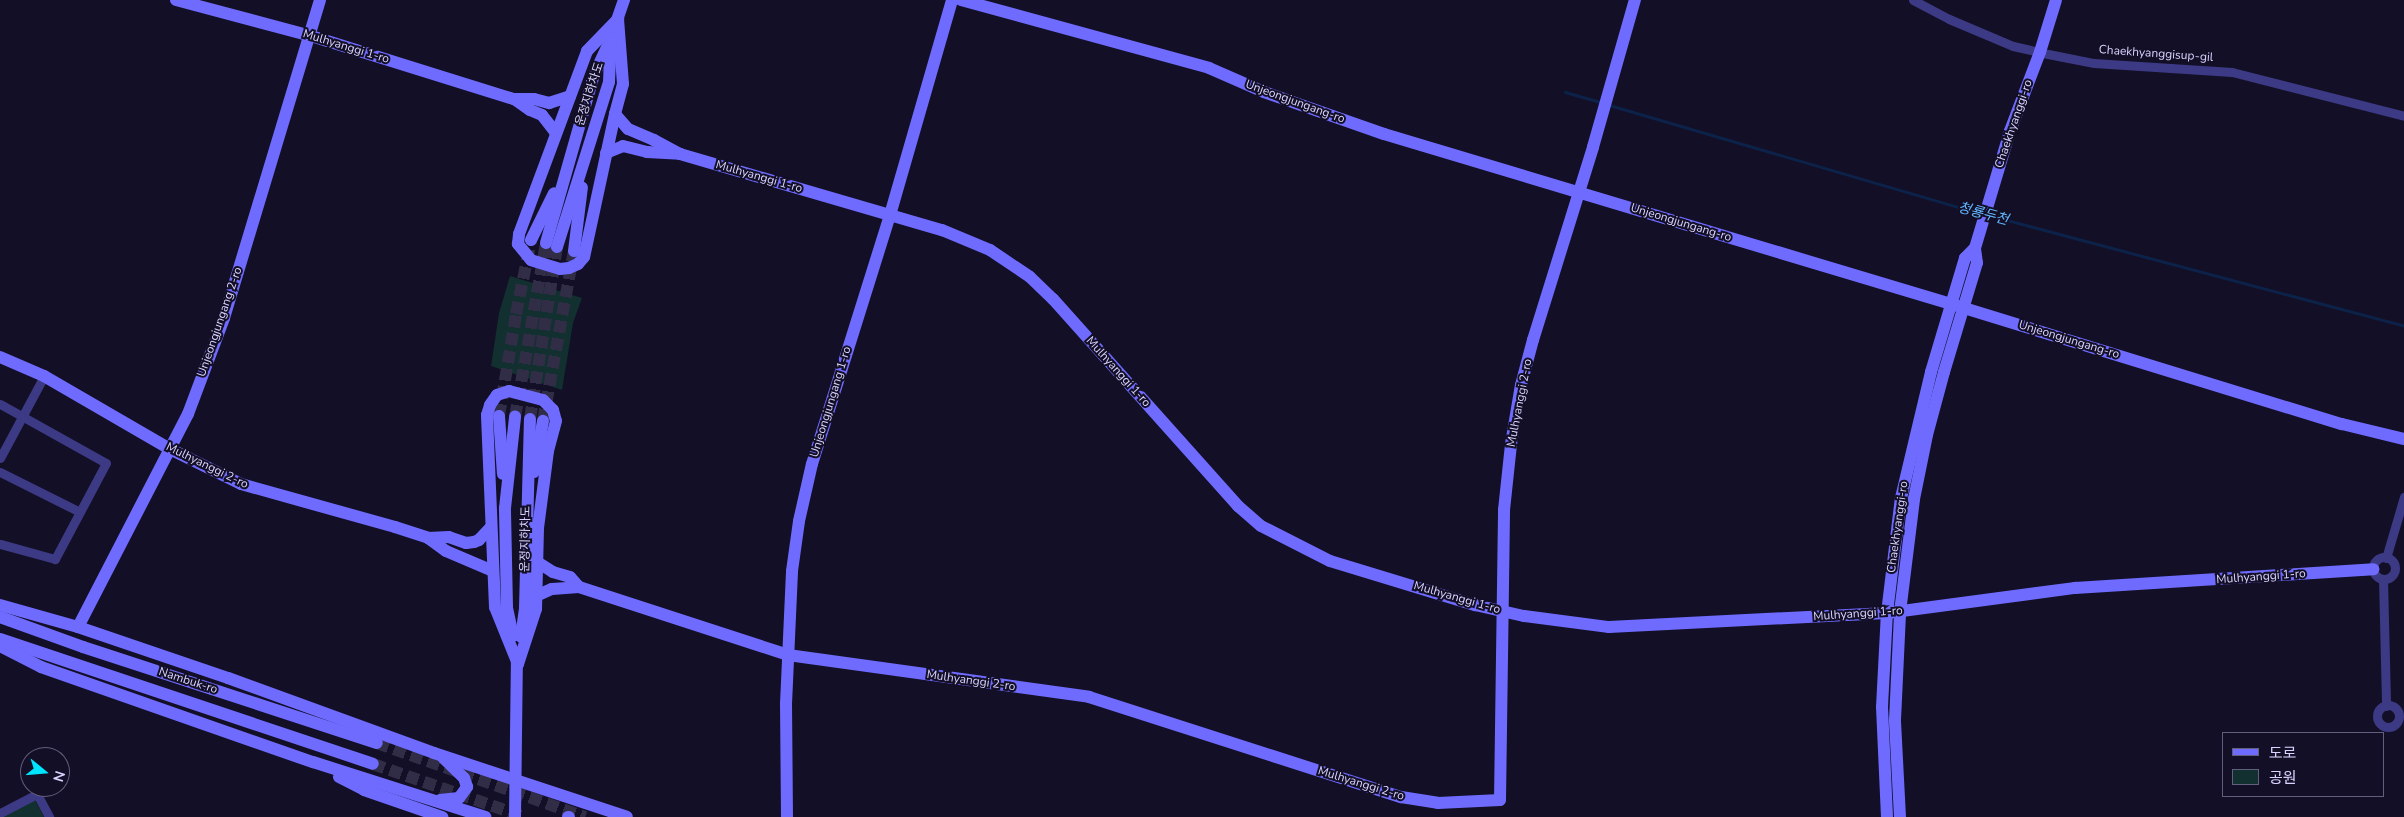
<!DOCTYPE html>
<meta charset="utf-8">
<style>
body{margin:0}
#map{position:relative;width:2404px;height:817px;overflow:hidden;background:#130f26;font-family:"Nunito Sans","Noto Sans KR",sans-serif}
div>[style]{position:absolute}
.green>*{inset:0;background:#12302f}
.stream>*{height:3px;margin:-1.5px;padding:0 1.5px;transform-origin:1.5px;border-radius:1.5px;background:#0c2248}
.secondary-tunnel>*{height:12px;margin-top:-6px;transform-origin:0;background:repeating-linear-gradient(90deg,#312d47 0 12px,transparent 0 18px)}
.street>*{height:9px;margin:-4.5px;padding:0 4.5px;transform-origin:4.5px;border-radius:4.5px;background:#3d3a85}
.street>.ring{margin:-4.5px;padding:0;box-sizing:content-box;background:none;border:9px solid #3d3a85;border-radius:50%}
.secondary>*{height:12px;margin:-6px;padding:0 6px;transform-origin:6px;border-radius:6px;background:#6f6bff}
span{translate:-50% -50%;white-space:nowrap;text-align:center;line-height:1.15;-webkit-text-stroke:4px #130f26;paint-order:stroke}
.street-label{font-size:12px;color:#d9d4ff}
.water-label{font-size:14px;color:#62b6ff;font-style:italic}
.legend{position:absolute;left:2222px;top:732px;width:162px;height:65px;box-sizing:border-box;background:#130f26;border:1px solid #625e7d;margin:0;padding:6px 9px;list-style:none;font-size:15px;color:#d9d4ff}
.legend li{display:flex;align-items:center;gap:10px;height:25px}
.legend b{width:25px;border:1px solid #625e7d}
.north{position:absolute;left:20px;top:747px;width:50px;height:50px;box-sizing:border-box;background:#130f26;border:1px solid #625e7d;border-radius:50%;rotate:107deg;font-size:14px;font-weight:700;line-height:20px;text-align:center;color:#d9d4ff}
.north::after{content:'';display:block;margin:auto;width:18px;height:22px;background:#00e5ff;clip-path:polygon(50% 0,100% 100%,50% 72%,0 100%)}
</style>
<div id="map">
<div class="green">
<i style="clip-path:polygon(510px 276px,582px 298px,573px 323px,562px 390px,491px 366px,499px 313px)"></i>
<i style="clip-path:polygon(35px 800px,44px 817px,1px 817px)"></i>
</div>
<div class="stream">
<i style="left:1565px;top:92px;width:40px;rotate:16deg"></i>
<i style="left:1609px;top:105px;width:389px;rotate:16.3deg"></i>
<i style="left:1988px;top:215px;width:431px;rotate:14.9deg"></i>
</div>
<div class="secondary-tunnel">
<i style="left:499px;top:416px;width:103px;rotate:-80.5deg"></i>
<i style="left:516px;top:314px;width:76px;rotate:-78.5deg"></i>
<i style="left:515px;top:417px;width:177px;rotate:-79.9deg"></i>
<i style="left:530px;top:419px;width:174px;rotate:-81.1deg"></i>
<i style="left:543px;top:421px;width:173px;rotate:-79.7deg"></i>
<i style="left:377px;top:743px;width:221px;rotate:19.6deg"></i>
<i style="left:373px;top:764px;width:160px;rotate:19.3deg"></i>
</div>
<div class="street">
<i style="left:1913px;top:0;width:41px;rotate:27.8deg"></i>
<i style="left:1949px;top:19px;width:69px;rotate:22.9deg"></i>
<i style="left:2013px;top:46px;width:36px;rotate:13deg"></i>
<i style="left:2048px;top:54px;width:47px;rotate:11.1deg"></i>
<i style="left:2094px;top:63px;width:138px;rotate:3.7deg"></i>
<i style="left:2232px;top:72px;width:178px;rotate:14.3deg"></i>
<i style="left:0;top:404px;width:121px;rotate:29.1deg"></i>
<i style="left:106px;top:463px;width:109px;rotate:118deg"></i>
<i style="left:55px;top:559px;width:57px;rotate:-164.7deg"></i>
<i style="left:0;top:458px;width:93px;rotate:-61.8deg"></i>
<i style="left:0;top:472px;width:89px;rotate:26.6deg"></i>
<i class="ring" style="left:2373px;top:557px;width:13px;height:13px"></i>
<i style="left:2386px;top:558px;width:64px;rotate:-73.6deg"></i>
<i style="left:2383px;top:579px;width:127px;rotate:88.6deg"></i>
<i class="ring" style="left:2377px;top:705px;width:13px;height:13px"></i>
<i style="left:0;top:813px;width:42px;rotate:-27.2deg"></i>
<i style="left:37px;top:794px;width:26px;rotate:62deg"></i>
</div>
<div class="secondary">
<i style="left:176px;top:0;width:137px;rotate:14.9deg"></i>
<i style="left:308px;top:35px;width:216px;rotate:17.3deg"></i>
<i style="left:961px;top:0;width:257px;rotate:15.3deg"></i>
<i style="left:1209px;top:68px;width:60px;rotate:23.6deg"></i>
<i style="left:1264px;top:92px;width:127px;rotate:19.3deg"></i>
<i style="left:1384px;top:134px;width:592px;rotate:16.69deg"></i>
<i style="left:1951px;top:304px;width:409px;rotate:17.1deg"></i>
<i style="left:2342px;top:424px;width:64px;rotate:13.6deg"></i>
<i style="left:618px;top:19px;width:65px;rotate:85.6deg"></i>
<i style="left:623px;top:84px;width:31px;rotate:105deg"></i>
<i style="left:615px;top:114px;width:146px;rotate:102.2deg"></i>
<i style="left:584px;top:257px;width:9px;rotate:131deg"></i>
<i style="left:578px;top:264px;width:10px;rotate:156deg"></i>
<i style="left:569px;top:268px;width:9px;rotate:174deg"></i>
<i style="left:560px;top:269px;width:30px;rotate:-163deg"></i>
<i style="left:531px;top:260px;width:21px;rotate:-129deg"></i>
<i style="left:518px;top:244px;width:10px;rotate:-84deg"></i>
<i style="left:519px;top:234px;width:195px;rotate:-69.6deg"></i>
<i style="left:587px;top:51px;width:45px;rotate:-45.9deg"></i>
<i style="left:615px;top:26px;width:28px;rotate:-71deg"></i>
<i style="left:556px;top:133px;width:23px;rotate:-128deg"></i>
<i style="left:542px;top:115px;width:13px;rotate:-157deg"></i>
<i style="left:530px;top:110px;width:19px;rotate:-145deg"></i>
<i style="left:514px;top:99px;width:20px"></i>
<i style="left:534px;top:99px;width:16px;rotate:15deg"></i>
<i style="left:549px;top:103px;width:22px;rotate:-18deg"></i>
<i style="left:606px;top:153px;width:18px;rotate:-22deg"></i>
<i style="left:623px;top:146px;width:25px;rotate:14deg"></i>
<i style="left:647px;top:152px;width:33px;rotate:3deg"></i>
<i style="left:680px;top:154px;width:30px;rotate:-152deg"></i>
<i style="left:654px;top:140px;width:28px;rotate:-157deg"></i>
<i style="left:628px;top:129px;width:20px;rotate:-131deg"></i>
<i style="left:680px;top:154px;width:273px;rotate:16.2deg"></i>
<i style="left:942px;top:230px;width:52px;rotate:22.6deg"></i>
<i style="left:990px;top:250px;width:48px;rotate:34deg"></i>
<i style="left:1030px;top:277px;width:32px;rotate:44deg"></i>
<i style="left:1053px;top:299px;width:278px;rotate:48.2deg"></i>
<i style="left:1238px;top:506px;width:30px;rotate:41deg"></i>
<i style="left:1261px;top:526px;width:77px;rotate:26.9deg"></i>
<i style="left:1330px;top:561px;width:152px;rotate:16.9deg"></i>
<i style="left:1475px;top:605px;width:50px;rotate:12.7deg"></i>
<i style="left:1524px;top:616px;width:86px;rotate:7.4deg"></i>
<i style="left:1609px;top:627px;width:278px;rotate:-2.9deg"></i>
<i style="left:1887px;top:613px;width:190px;rotate:-7.6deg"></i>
<i style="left:2075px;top:588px;width:299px;rotate:-3.6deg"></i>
<i style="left:531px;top:240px;width:52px;rotate:-63.9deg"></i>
<i style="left:546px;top:243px;width:175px;rotate:-74.1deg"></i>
<i style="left:594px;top:75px;width:40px;rotate:-65deg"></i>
<i style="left:611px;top:39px;width:43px;rotate:92.7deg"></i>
<i style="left:609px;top:82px;width:173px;rotate:107.5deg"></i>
<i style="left:574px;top:251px;width:64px;rotate:-82.9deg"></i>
<i style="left:0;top:357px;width:48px;rotate:23.4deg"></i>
<i style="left:44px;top:376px;width:146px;rotate:30.1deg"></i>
<i style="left:170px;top:449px;width:79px;rotate:26.2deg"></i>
<i style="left:241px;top:484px;width:160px;rotate:15.6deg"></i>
<i style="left:395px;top:527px;width:35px;rotate:18deg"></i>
<i style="left:509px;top:391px;width:35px;rotate:15deg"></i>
<i style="left:543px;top:400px;width:14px;rotate:45deg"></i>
<i style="left:553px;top:410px;width:11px;rotate:75deg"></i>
<i style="left:556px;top:421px;width:31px;rotate:105deg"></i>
<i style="left:548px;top:451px;width:78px;rotate:97.4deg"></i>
<i style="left:538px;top:528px;width:81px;rotate:91.4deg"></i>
<i style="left:536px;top:609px;width:58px;rotate:108.1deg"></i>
<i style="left:518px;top:664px;width:61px;rotate:-112deg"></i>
<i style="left:495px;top:607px;width:192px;rotate:-92.4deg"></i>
<i style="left:487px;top:415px;width:10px;rotate:-73deg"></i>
<i style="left:490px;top:405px;width:12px;rotate:-55deg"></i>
<i style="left:497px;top:395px;width:13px;rotate:-18deg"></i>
<i style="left:499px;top:416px;width:58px;rotate:86.1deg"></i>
<i style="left:534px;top:472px;width:52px;rotate:-80deg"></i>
<i style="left:491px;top:527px;width:18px;rotate:133deg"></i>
<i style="left:479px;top:540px;width:5px;rotate:158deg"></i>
<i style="left:474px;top:542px;width:8px;rotate:173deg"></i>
<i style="left:466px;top:543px;width:18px;rotate:-161deg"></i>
<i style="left:449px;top:537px;width:21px;rotate:177deg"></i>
<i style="left:428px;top:538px;width:22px;rotate:36deg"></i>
<i style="left:446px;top:551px;width:51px;rotate:23.1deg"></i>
<i style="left:579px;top:587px;width:220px;rotate:18deg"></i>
<i style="left:788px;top:655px;width:304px;rotate:7.9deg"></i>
<i style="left:1089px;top:697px;width:328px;rotate:17.8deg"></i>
<i style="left:1401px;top:797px;width:37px;rotate:9deg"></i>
<i style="left:1438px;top:803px;width:62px;rotate:-2.8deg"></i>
<i style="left:1500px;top:800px;width:290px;rotate:-89.2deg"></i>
<i style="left:1504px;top:510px;width:66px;rotate:-83.9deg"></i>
<i style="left:1511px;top:444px;width:60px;rotate:-80.4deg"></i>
<i style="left:1521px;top:385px;width:47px;rotate:-75.1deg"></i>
<i style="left:1533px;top:340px;width:202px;rotate:-72.7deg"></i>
<i style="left:1593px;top:147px;width:153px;rotate:-74.1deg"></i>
<i style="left:536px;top:596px;width:17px;rotate:-24deg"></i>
<i style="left:552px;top:589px;width:27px;rotate:-4deg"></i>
<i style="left:579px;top:587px;width:13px;rotate:-132deg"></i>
<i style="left:570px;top:577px;width:18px;rotate:-164deg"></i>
<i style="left:553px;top:572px;width:19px;rotate:-148deg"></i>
<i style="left:0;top:605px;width:81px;rotate:15.8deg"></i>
<i style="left:78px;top:627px;width:158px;rotate:18.8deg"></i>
<i style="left:228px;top:678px;width:219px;rotate:20deg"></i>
<i style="left:434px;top:753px;width:203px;rotate:18.3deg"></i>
<i style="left:0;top:617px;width:88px;rotate:19.9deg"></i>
<i style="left:83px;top:647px;width:309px;rotate:18.1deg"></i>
<i style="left:78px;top:627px;width:240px;rotate:-62.7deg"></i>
<i style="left:188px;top:414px;width:103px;rotate:-69.4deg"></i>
<i style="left:224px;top:318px;width:332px;rotate:-73.2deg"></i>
<i style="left:513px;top:636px;width:30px;rotate:-102deg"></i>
<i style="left:507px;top:607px;width:99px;rotate:-91.2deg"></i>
<i style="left:505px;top:508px;width:92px;rotate:-83.7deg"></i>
<i style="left:521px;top:637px;width:29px;rotate:-82deg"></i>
<i style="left:525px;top:608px;width:189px;rotate:-88.5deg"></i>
<i style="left:0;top:639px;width:393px;rotate:18.5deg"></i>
<i style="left:0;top:646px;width:46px;rotate:27.1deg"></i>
<i style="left:41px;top:667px;width:288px;rotate:19.3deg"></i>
<i style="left:313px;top:762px;width:181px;rotate:17.7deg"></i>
<i style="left:339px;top:777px;width:28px;rotate:27deg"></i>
<i style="left:364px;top:790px;width:83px;rotate:19.1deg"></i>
<i style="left:440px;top:800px;width:19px;rotate:-6deg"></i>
<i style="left:459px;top:798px;width:14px;rotate:-54deg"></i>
<i style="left:467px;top:787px;width:9px;rotate:-108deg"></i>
<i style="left:464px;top:778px;width:28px;rotate:-136deg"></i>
<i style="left:515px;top:817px;width:161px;rotate:-89.3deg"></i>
<i style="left:568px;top:817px;width:1px"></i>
<i style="left:787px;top:817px;width:113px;rotate:-90.5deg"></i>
<i style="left:786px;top:704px;width:133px;rotate:-87.4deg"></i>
<i style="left:792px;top:571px;width:50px;rotate:-82deg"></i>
<i style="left:799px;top:521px;width:58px;rotate:-77.2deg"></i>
<i style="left:812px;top:464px;width:261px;rotate:-72.6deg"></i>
<i style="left:890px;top:215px;width:224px;rotate:-73.9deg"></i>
<i style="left:1887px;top:817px;width:110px;rotate:-92.6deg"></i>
<i style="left:1882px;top:707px;width:94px;rotate:-87deg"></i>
<i style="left:1887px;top:613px;width:116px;rotate:-83.1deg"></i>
<i style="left:1901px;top:498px;width:130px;rotate:-76.6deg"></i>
<i style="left:1931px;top:372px;width:119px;rotate:-73.4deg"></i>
<i style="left:1965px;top:258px;width:14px;rotate:-45deg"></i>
<i style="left:1900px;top:817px;width:97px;rotate:-93deg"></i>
<i style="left:1895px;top:720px;width:108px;rotate:-87.3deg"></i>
<i style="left:1900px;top:612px;width:114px;rotate:-82.9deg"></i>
<i style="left:1914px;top:499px;width:65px;rotate:-78.5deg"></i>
<i style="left:1927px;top:435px;width:65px;rotate:-74.9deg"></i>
<i style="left:1944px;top:372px;width:114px;rotate:-73.2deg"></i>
<i style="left:1977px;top:263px;width:15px;rotate:-98deg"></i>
<i style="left:1975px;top:248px;width:122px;rotate:-73.3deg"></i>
<i style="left:2010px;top:131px;width:85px;rotate:-69.2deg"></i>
<i style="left:2040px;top:52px;width:54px;rotate:-72.9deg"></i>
</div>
<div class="street-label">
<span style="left:346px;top:47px;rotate:17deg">Mulhyanggi 1-ro</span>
<span style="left:2156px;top:54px;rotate:4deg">Chaekhyanggisup-gil</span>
<span style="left:590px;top:94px;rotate:-72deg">운정지하차도</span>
<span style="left:1295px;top:102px;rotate:20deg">Unjeongjungang-ro</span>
<span style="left:2014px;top:124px;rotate:-71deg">Chaekhyanggi-ro</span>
<span style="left:759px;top:177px;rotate:16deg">Mulhyanggi 1-ro</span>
<span style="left:1681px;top:223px;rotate:17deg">Unjeongjungang-ro</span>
<span style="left:220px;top:322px;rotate:-71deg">Unjeongjungang 2-ro</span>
<span style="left:2069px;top:340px;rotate:17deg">Unjeongjungang-ro</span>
<span style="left:1118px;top:372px;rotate:48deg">Mulhyanggi 1-ro</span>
<span style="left:831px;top:402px;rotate:-73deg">Unjeongjungang 1-ro</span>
<span style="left:1520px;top:403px;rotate:-79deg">Mulhyanggi 2-ro</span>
<span style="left:207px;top:466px;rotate:26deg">Mulhyanggi 2-ro</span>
<span style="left:1898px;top:527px;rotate:-82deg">Chaekhyanggi-ro</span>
<span style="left:526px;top:539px;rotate:-89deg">운정지하차도</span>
<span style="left:2261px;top:577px;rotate:-4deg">Mulhyanggi 1-ro</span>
<span style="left:1457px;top:598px;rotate:16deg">Mulhyanggi 1-ro</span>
<span style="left:1858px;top:614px;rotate:-4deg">Mulhyanggi 1-ro</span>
<span style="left:188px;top:681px;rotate:18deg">Nambuk-ro</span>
<span style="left:971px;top:681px;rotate:8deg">Mulhyanggi 2-ro</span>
<span style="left:1361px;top:784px;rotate:17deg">Mulhyanggi 2-ro</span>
</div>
<div class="water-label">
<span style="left:1983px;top:214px;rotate:15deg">청룡두천</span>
</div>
<ul class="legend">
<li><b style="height:6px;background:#6f6bff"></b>도로</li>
<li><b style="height:14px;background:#12302f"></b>공원</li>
</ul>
<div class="north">N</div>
</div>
